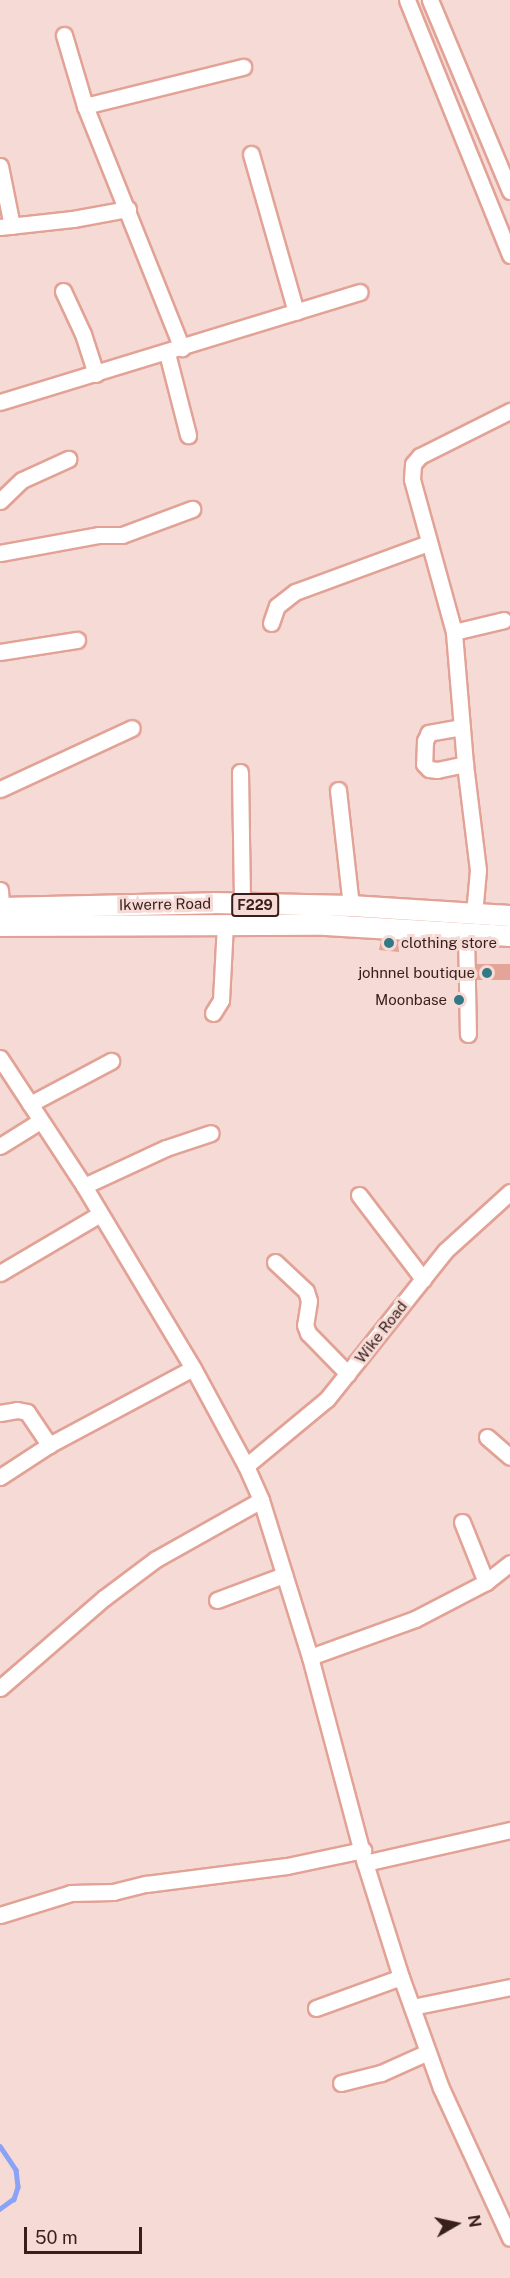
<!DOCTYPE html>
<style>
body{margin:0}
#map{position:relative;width:510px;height:2278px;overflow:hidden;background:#f6dad5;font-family:"Public Sans",sans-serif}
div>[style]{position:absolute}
.stream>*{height:4.5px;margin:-2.25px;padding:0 2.25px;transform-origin:2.25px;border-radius:2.25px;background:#8ba3f6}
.building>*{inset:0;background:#e4a498;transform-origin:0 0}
.roads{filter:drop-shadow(2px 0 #e2a296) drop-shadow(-2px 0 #e2a296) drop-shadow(0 2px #e2a296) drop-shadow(0 -2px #e2a296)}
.minor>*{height:15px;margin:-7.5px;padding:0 7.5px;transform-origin:7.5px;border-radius:7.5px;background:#fff}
.major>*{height:20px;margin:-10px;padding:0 10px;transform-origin:10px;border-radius:10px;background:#fff}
.dots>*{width:16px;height:16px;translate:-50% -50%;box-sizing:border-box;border:3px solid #f6dad5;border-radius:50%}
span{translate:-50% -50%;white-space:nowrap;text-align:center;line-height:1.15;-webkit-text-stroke:6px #f6dad5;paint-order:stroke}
.shield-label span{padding:2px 4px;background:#f6dad5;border:2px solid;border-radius:4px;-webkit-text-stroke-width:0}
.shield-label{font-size:14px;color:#371f1b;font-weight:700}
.street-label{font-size:15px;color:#371f1b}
.poi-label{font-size:15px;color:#371f1b}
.left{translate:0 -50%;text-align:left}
.right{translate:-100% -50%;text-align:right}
.north{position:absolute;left:426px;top:2194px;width:60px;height:60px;-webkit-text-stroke:4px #f6dad5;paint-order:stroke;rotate:81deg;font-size:16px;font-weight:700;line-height:24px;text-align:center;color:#371f1b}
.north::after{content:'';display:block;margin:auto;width:21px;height:27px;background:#371f1b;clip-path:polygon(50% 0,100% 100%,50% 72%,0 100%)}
.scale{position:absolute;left:24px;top:2227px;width:118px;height:27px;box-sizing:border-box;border:3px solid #371f1b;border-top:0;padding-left:8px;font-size:18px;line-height:21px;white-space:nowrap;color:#371f1b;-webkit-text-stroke:4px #f6dad5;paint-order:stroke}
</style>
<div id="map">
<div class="stream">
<i style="left:0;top:2146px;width:29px;rotate:56deg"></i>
<i style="left:16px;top:2170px;width:17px;rotate:83deg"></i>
<i style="left:18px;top:2187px;width:13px;rotate:108deg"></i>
<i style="left:14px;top:2199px;width:17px;rotate:144deg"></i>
</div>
<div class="building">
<i style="clip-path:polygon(381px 940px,398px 941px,399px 952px,379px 950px)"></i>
<i style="left:510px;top:964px;width:16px;height:34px;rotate:90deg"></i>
</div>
<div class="roads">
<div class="minor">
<i style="left:407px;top:0;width:275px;rotate:68deg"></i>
<i style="left:430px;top:0;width:207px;rotate:67.3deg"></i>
<i style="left:64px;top:35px;width:74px;rotate:73.5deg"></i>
<i style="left:85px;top:106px;width:261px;rotate:68.2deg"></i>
<i style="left:85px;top:106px;width:163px;rotate:-13.9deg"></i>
<i style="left:251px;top:154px;width:164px;rotate:74.1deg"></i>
<i style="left:0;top:166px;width:61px;rotate:78.7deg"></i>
<i style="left:0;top:227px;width:73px;rotate:-6.3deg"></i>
<i style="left:73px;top:219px;width:56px;rotate:-10.3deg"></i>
<i style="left:63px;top:291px;width:47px;rotate:65.1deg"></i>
<i style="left:83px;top:334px;width:42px;rotate:72deg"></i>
<i style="left:167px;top:353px;width:85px;rotate:75.6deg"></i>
<i style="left:0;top:402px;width:376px;rotate:-17deg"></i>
<i style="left:0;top:501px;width:30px;rotate:-44deg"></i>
<i style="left:22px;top:480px;width:51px;rotate:-24.5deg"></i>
<i style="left:0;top:553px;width:101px;rotate:-10.3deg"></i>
<i style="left:99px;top:535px;width:23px"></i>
<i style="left:122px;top:535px;width:75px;rotate:-20.4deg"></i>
<i style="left:271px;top:623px;width:18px;rotate:-71deg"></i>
<i style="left:277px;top:606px;width:23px;rotate:-38deg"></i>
<i style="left:295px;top:592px;width:142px;rotate:-20.2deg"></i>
<i style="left:454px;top:632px;width:51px;rotate:-13.5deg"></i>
<i style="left:0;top:652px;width:78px;rotate:-8.9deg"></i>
<i style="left:462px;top:727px;width:34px;rotate:170deg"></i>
<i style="left:429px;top:733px;width:9px;rotate:117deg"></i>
<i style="left:425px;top:741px;width:23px;rotate:92deg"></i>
<i style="left:424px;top:764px;width:7px;rotate:45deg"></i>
<i style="left:429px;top:769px;width:8px;rotate:7deg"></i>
<i style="left:437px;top:770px;width:29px;rotate:-12deg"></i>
<i style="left:240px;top:772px;width:132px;rotate:89.1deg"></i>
<i style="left:0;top:789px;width:145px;rotate:-24.8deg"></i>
<i style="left:338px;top:790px;width:117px;rotate:83.6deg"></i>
<i style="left:0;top:890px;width:27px;rotate:86deg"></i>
<i style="left:474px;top:914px;width:44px;rotate:-84.8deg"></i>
<i style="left:478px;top:870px;width:107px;rotate:-97deg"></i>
<i style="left:465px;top:764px;width:132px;rotate:-94.8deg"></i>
<i style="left:454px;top:632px;width:159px;rotate:-105.4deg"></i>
<i style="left:412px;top:479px;width:15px;rotate:-86deg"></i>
<i style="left:413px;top:464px;width:11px;rotate:-49deg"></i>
<i style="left:420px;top:456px;width:101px;rotate:-26.6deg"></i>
<i style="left:466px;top:932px;width:102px;rotate:88.9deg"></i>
<i style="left:213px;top:1013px;width:15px;rotate:-58deg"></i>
<i style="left:221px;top:1000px;width:76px;rotate:-87deg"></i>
<i style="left:0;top:1058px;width:153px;rotate:56.7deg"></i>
<i style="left:84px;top:1186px;width:212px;rotate:59.1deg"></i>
<i style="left:193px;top:1368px;width:111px;rotate:61.6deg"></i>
<i style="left:246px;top:1466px;width:37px;rotate:66deg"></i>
<i style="left:261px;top:1500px;width:164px;rotate:72.7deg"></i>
<i style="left:310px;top:1657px;width:213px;rotate:75.1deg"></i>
<i style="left:365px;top:1863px;width:120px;rotate:72.5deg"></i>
<i style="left:401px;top:1977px;width:118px;rotate:70.2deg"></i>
<i style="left:441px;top:2088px;width:165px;rotate:65.3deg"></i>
<i style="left:30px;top:1104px;width:92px;rotate:-28deg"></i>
<i style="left:0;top:1146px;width:47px;rotate:-32deg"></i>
<i style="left:84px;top:1186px;width:90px;rotate:-24.9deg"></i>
<i style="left:166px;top:1148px;width:47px;rotate:-18.4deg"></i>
<i style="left:359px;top:1195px;width:106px;rotate:52.7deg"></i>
<i style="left:275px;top:1262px;width:42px;rotate:43.1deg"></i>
<i style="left:306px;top:1291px;width:10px;rotate:73deg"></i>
<i style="left:309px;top:1301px;width:24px;rotate:99deg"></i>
<i style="left:305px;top:1325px;width:9px;rotate:69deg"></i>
<i style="left:308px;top:1333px;width:57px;rotate:45.7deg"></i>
<i style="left:0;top:1273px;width:116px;rotate:-30.5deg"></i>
<i style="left:0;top:1413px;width:17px;rotate:-10deg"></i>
<i style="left:17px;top:1410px;width:10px;rotate:11deg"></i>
<i style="left:27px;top:1412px;width:40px;rotate:56deg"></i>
<i style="left:487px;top:1437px;width:30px;rotate:41deg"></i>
<i style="left:246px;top:1466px;width:105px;rotate:-39.6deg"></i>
<i style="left:327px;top:1399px;width:189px;rotate:-51.4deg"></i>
<i style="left:445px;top:1251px;width:88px;rotate:-42.2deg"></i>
<i style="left:0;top:1477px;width:59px;rotate:-33.1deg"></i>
<i style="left:49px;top:1445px;width:163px;rotate:-28.1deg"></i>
<i style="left:462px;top:1522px;width:65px;rotate:68.2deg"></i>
<i style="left:217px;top:1600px;width:72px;rotate:-20.5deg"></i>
<i style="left:310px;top:1657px;width:112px;rotate:-19.9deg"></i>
<i style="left:415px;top:1619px;width:80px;rotate:-27.5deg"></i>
<i style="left:486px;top:1582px;width:31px;rotate:-38deg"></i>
<i style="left:0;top:1688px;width:138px;rotate:-40.9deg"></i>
<i style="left:104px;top:1598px;width:65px;rotate:-36.9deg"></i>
<i style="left:156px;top:1559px;width:120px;rotate:-29.3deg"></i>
<i style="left:365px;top:1863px;width:149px;rotate:-12.8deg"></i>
<i style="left:0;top:1915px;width:74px;rotate:-17.2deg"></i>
<i style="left:71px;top:1893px;width:42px;rotate:-1.4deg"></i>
<i style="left:113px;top:1892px;width:34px;rotate:-14deg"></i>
<i style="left:146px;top:1884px;width:142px;rotate:-7.3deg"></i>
<i style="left:287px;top:1866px;width:78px;rotate:-11.9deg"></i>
<i style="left:412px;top:2007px;width:100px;rotate:-11.5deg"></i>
<i style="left:316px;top:2008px;width:90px;rotate:-20deg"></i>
<i style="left:341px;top:2083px;width:41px;rotate:-14deg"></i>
<i style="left:381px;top:2073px;width:51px;rotate:-24.1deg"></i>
</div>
<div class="major">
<i style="left:0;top:908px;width:214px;rotate:-1.3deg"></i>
<i style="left:214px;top:903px;width:137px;rotate:1.3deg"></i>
<i style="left:351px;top:906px;width:159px;rotate:3.6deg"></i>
<i style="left:0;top:926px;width:326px;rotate:-0.2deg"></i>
<i style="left:326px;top:925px;width:184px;rotate:3.4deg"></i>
</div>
</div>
<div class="dots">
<i style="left:389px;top:943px;background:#337985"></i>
<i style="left:487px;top:973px;background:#337985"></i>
<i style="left:459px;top:1000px;background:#337985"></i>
</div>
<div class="shield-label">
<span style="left:255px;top:905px">F229</span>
</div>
<div class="street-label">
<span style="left:165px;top:904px;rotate:-1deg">Ikwerre Road</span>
<span style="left:381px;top:1332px;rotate:-52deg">Wike Road</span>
</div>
<div class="poi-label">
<span class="left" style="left:401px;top:943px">clothing store</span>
<span class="right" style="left:475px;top:973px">johnnel boutique</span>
<span class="right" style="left:447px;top:1000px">Moonbase</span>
</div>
<div class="north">N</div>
<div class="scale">50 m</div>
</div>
